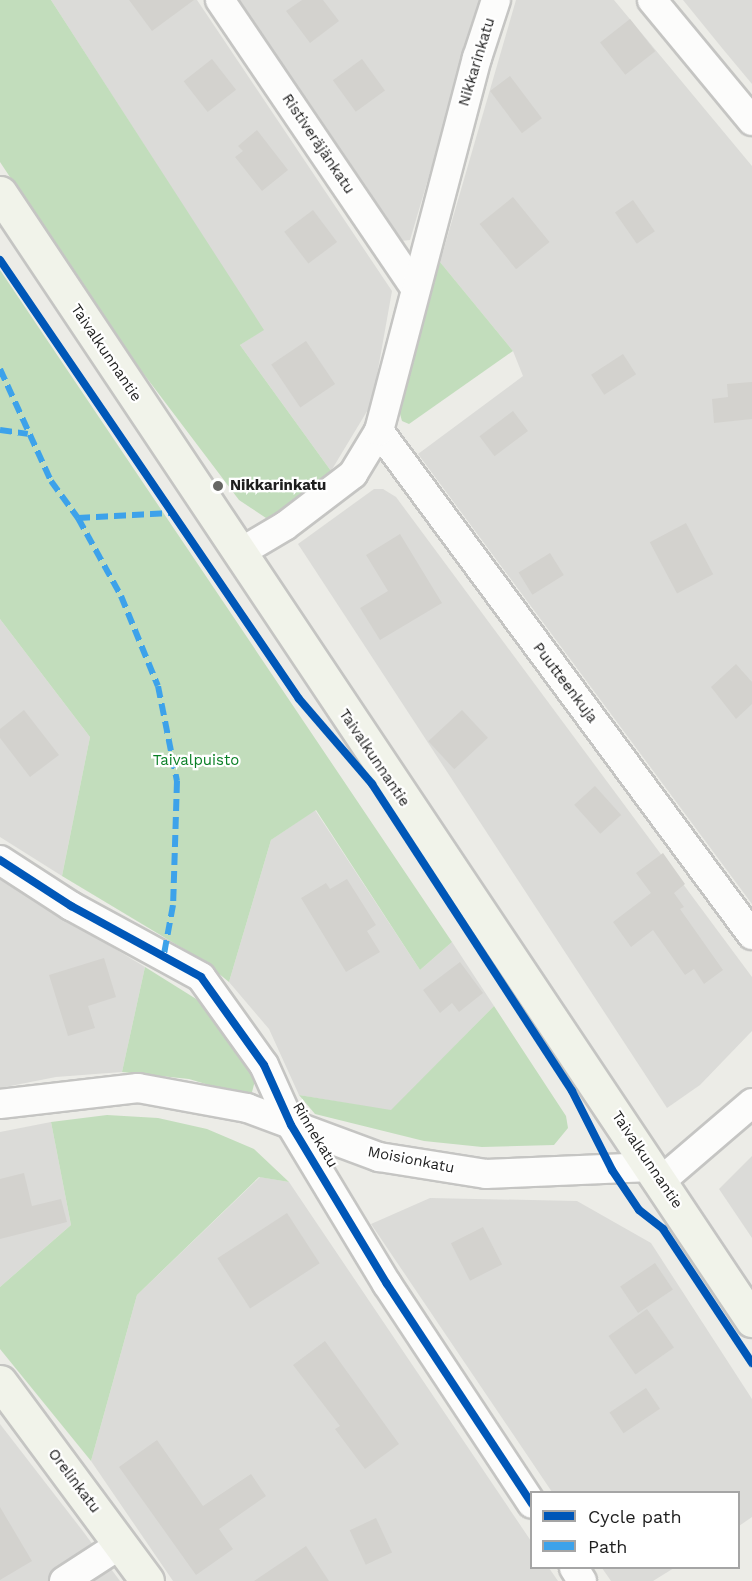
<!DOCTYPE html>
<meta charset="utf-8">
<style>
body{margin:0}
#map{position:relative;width:752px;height:1581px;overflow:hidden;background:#ecece7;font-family:"Work Sans",sans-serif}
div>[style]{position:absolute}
.residential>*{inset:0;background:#dbdbd8}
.forest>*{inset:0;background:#c2ddbc}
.building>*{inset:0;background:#d3d2ce;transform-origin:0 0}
.roads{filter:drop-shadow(2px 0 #c5c5c3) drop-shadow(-2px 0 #c5c5c3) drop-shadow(0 2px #c5c5c3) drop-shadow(0 -2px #c5c5c3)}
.street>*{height:28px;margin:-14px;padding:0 14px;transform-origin:14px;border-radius:14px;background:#fcfcfb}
.secondary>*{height:33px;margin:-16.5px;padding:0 16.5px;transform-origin:16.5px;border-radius:16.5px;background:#f1f3ea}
.quiet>*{height:6px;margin-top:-3px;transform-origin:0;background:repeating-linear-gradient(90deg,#3da2ea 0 12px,transparent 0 18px)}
.cycleway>*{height:8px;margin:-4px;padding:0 4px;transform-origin:4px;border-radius:4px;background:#0057b8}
.dots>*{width:16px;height:16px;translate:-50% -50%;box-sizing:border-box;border:3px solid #fff;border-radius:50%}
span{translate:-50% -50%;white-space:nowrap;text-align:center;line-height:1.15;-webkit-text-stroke:4.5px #fff;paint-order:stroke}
.street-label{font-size:15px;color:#1e1e1e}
.poi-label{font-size:15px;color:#1e1e1e;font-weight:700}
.left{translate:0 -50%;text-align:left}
.park-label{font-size:15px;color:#097f25}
.legend{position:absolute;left:530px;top:1491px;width:210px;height:78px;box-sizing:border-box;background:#fff;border:2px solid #a5a5a5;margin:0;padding:8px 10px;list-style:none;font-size:18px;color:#1e1e1e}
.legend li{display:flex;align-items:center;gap:12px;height:30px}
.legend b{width:30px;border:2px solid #a5a5a5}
</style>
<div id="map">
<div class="residential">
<i style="clip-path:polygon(51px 0,197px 0,392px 291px,372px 403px,331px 471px,240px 345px,263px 330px)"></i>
<i style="clip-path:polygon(238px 0,481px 0,410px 240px,400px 241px)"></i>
<i style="clip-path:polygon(516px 0,614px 0,752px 166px,752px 904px,418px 454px,523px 376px,513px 351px,440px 262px)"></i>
<i style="clip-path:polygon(683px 0,752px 0,752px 84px,722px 48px)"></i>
<i style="clip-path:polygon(374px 489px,383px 489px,396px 497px,752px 977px,752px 1031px,700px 1085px,667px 1108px,298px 544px)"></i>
<i style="clip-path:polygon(0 619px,90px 737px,62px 876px,0 837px)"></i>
<i style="clip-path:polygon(315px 810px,420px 970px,452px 942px,494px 1006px,391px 1111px,299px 1095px,269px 1029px,229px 982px,271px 840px)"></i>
<i style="clip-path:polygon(0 879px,145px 967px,122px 1072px,56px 1077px,0 1088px)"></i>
<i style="clip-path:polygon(51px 1122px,71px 1225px,0 1287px,0 1132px)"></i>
<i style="clip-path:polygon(752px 1156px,752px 1238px,719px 1189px)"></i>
<i style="clip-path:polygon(260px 1177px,289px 1182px,531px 1541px,532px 1568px,549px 1568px,558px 1581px,173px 1581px,91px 1461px,137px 1295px)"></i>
<i style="clip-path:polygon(430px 1198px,577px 1201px,651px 1243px,752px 1399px,752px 1517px,739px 1526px,738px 1492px,552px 1492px,371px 1224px)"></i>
<i style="clip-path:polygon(0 1424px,82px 1530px,120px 1581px,0 1581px)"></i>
<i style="clip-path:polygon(602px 1568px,674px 1568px,653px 1581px,611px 1581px)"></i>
</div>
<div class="forest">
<i style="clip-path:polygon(0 0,51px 0,264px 330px,240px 345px,331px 471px,276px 515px,266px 518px,239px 500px,118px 340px,0 162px)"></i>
<i style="clip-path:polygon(440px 262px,513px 351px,409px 424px,402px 421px,398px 407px)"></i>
<i style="clip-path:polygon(0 270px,452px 942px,420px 970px,316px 810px,271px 840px,229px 982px,202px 960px,62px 876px,90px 737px,0 619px)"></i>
<i style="clip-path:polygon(145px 967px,201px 1002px,218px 1019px,256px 1077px,252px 1092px,239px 1094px,189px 1079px,122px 1072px)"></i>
<i style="clip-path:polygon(494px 1006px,566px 1116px,568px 1128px,554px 1145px,482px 1147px,424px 1141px,315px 1114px,299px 1095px,391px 1110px)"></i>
<i style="clip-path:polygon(107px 1115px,158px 1118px,207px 1129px,254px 1149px,289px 1182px,259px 1177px,137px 1295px,91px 1461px,0 1349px,0 1287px,71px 1225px,51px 1122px)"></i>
</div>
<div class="building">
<i style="clip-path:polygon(129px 0,194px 0,152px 31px)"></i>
<i style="clip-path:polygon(302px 0,323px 0,339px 21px,310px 43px,286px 11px)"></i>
<i style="left:630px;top:19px;width:41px;height:38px;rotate:52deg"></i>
<i style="left:212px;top:59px;width:39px;height:36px;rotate:52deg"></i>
<i style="left:362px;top:59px;width:39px;height:36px;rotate:54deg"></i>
<i style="left:510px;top:76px;width:53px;height:25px;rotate:53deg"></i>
<i style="clip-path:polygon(257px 130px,288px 170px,262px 191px,235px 157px,243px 151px,238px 146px)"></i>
<i style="left:513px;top:197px;width:58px;height:43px;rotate:51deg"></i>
<i style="left:633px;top:200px;width:38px;height:22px;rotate:55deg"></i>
<i style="left:313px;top:210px;width:40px;height:36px;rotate:53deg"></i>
<i style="left:306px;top:341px;width:52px;height:42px;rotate:56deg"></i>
<i style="left:623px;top:354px;width:24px;height:38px;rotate:57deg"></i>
<i style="clip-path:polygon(752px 382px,752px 419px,714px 423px,712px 399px,728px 397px,727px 384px)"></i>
<i style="left:513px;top:411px;width:25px;height:42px;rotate:53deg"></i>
<i style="left:686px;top:523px;width:58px;height:41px;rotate:62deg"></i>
<i style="clip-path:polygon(400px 534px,442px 603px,380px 640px,360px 608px,388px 591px,366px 555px)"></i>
<i style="left:550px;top:553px;width:26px;height:37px;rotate:58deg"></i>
<i style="clip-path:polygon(736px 664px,752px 682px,752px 704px,736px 719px,711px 687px)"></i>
<i style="clip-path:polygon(24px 710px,59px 755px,30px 777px,0 738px,0 729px)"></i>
<i style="left:462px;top:710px;width:38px;height:46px;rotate:47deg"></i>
<i style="left:595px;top:786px;width:39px;height:28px;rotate:48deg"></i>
<i style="clip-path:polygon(663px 853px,685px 884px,674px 893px,684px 907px,680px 909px,723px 970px,704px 984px,694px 969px,685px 975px,653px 930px,631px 947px,613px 922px,651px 893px,636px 873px)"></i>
<i style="clip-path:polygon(347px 879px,376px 925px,367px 931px,380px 952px,346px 972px,301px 898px,326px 883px,330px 889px)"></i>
<i style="clip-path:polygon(104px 958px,116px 997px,88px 1006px,95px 1028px,68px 1036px,49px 975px)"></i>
<i style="clip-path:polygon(460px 962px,483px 993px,459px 1012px,452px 1003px,440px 1013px,423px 990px)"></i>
<i style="clip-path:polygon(24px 1173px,32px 1206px,61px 1199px,67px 1222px,0 1239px,0 1179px)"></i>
<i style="left:287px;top:1213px;width:60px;height:83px;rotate:57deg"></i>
<i style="left:483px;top:1227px;width:42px;height:36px;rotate:63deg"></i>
<i style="left:655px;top:1263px;width:32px;height:42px;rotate:56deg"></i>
<i style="left:647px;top:1309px;width:47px;height:47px;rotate:55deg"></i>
<i style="clip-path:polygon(325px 1341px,399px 1444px,365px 1469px,335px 1429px,340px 1426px,293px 1365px)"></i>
<i style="left:646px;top:1388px;width:25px;height:44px;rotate:56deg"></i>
<i style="clip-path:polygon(157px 1440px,203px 1506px,251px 1474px,266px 1496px,219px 1529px,233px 1549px,196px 1575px,119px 1467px)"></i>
<i style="clip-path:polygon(0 1507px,32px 1561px,0 1580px)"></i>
<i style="left:376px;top:1518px;width:38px;height:29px;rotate:65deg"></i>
<i style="clip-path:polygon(306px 1546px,329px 1581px,254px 1581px)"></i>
</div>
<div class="roads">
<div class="street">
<i style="left:220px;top:0;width:348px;rotate:55.9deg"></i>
<i style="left:652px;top:0;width:157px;rotate:50.4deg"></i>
<i style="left:379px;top:431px;width:627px;rotate:53.5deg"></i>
<i style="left:241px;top:552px;width:51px;rotate:-30.6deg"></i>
<i style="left:285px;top:526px;width:86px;rotate:-37.4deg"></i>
<i style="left:353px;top:474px;width:50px;rotate:-58.8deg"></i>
<i style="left:379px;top:431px;width:386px;rotate:-75.3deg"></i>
<i style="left:477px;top:58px;width:61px;rotate:-71.9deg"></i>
<i style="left:0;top:860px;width:85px;rotate:32.9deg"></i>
<i style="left:71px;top:906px;width:148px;rotate:28.6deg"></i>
<i style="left:201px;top:977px;width:108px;rotate:54.4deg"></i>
<i style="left:264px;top:1065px;width:66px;rotate:65.8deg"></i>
<i style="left:291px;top:1125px;width:186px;rotate:58.9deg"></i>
<i style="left:387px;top:1284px;width:263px;rotate:56.6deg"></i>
<i style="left:0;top:1104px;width:139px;rotate:-6.6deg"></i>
<i style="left:138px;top:1088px;width:111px;rotate:10.4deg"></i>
<i style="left:247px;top:1108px;width:141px;rotate:20.4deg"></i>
<i style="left:379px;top:1157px;width:108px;rotate:9deg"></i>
<i style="left:486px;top:1174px;width:165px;rotate:-2.4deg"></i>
<i style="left:661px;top:1181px;width:120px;rotate:-40.6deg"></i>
<i style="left:574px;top:1568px;width:15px;rotate:58deg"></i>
<i style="left:64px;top:1581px;width:68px;rotate:-33deg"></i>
</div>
<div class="secondary">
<i style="left:0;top:193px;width:1355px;rotate:56.29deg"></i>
<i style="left:0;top:1382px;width:247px;rotate:53.5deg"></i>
</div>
</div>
<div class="quiet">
<i style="left:0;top:369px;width:123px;rotate:65.5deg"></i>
<i style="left:51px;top:481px;width:46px;rotate:53.9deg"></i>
<i style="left:78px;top:518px;width:89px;rotate:61.1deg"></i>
<i style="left:121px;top:596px;width:97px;rotate:67.7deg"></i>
<i style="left:158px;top:686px;width:97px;rotate:78.7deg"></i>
<i style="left:177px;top:781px;width:124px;rotate:91.8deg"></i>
<i style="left:173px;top:905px;width:50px;rotate:100.4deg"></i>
<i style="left:0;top:430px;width:28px;rotate:8deg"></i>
<i style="left:78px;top:518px;width:92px;rotate:-3.1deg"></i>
</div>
<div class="cycleway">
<i style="left:0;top:260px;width:531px;rotate:55.74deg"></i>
<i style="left:299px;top:699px;width:112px;rotate:49.3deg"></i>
<i style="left:372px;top:784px;width:366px;rotate:56.9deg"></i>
<i style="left:572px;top:1091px;width:89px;rotate:63.1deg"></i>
<i style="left:612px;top:1170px;width:48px;rotate:56deg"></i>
<i style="left:639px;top:1210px;width:31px;rotate:38deg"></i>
<i style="left:663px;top:1229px;width:161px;rotate:56.4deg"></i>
<i style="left:0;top:860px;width:85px;rotate:32.9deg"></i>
<i style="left:71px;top:906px;width:148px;rotate:28.6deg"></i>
<i style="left:201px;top:977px;width:108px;rotate:54.4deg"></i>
<i style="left:264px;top:1065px;width:66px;rotate:65.8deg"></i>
<i style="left:291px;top:1125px;width:186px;rotate:58.9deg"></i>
<i style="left:387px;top:1284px;width:263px;rotate:56.6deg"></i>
</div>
<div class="dots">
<i style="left:218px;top:486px;background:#666664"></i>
</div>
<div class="street-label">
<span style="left:477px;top:62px;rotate:-73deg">Nikkarinkatu</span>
<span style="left:318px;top:144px;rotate:56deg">Ristiveräjänkatu</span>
<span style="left:106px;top:353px;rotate:56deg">Taivalkunnantie</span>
<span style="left:565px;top:683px;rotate:53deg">Puutteenkuja</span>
<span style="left:374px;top:758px;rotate:56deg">Taivalkunnantie</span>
<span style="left:315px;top:1135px;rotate:59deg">Rinnekatu</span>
<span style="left:411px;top:1160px;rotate:11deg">Moisionkatu</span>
<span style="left:647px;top:1160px;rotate:56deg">Taivalkunnantie</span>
<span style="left:74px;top:1481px;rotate:53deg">Orelinkatu</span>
</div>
<div class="poi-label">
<span class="left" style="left:230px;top:486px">Nikkarinkatu</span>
</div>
<div class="park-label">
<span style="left:196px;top:761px">Taivalpuisto</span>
</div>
<ul class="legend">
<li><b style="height:8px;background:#0057b8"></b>Cycle path</li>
<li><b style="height:8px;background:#3da2ea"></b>Path</li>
</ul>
</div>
